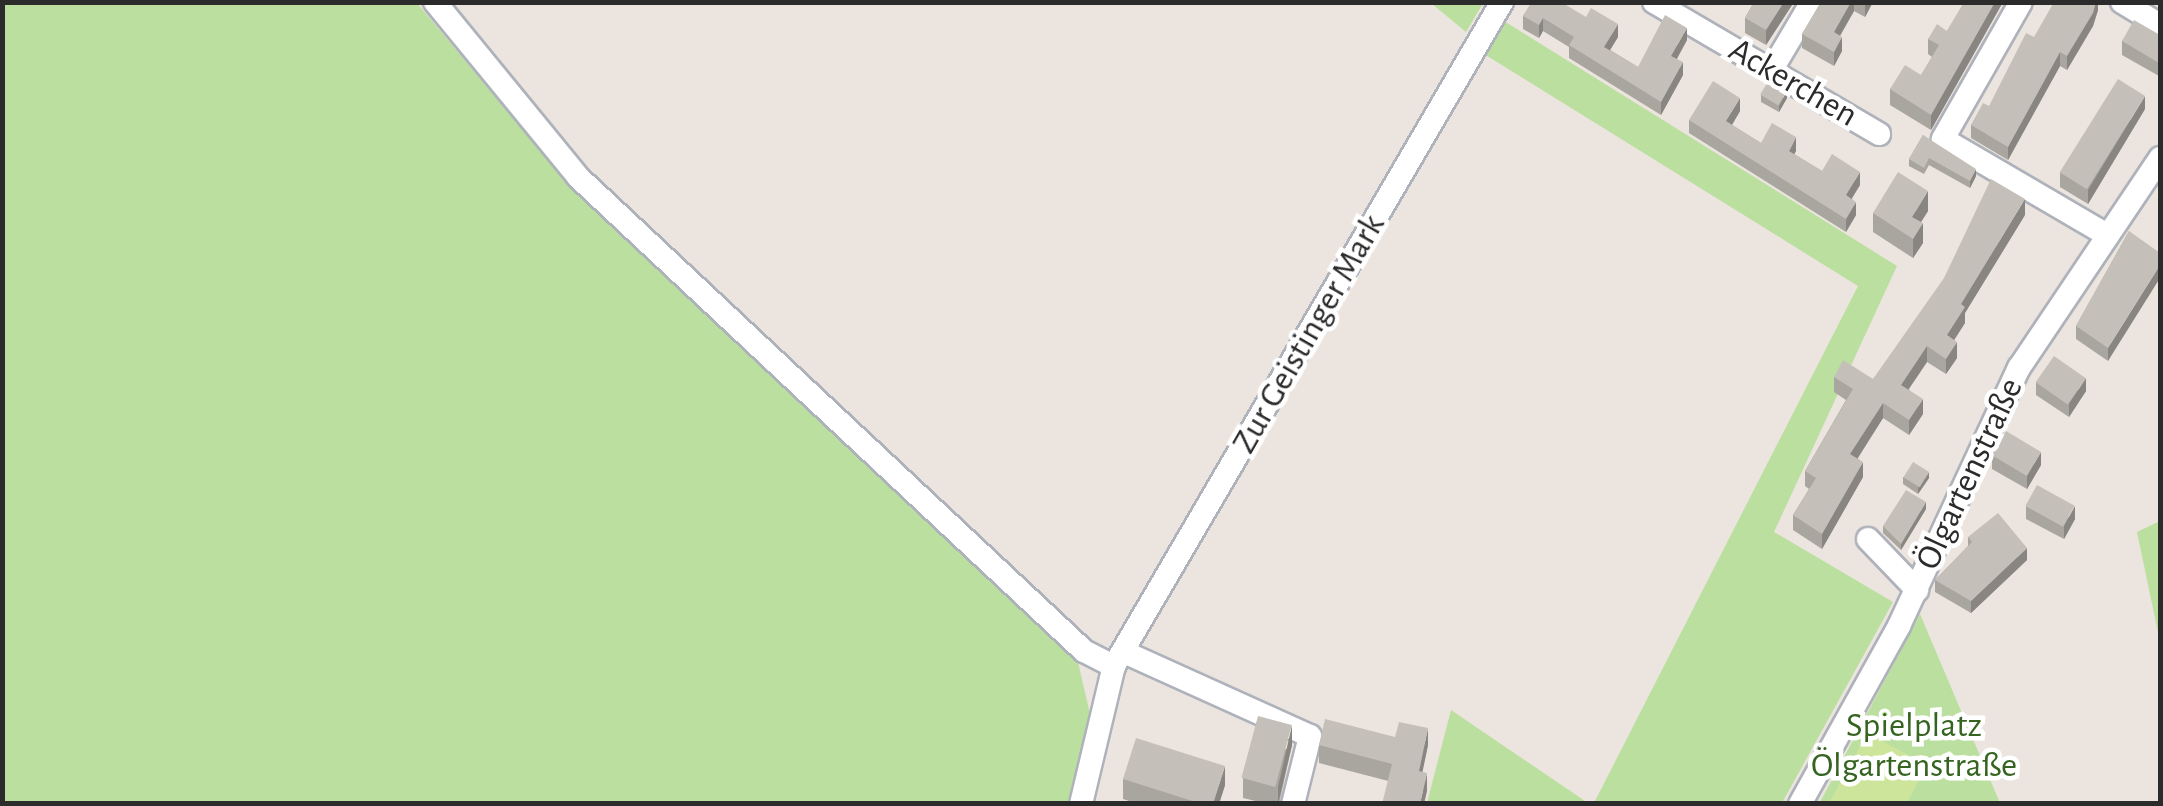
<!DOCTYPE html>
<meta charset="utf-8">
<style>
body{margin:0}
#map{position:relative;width:2163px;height:806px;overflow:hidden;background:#ece4de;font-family:"Alegreya Sans",sans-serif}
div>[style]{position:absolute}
.green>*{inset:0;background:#bbdf9e}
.pitch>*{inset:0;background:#cde59b}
.roads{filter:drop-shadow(2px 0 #aeb2ba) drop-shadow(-2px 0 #aeb2ba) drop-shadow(0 2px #aeb2ba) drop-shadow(0 -2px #aeb2ba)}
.minor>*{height:22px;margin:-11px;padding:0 11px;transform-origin:11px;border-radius:11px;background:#fff}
.wall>*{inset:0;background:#a9a59f}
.shaded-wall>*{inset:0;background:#898682}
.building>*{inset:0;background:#c4c0b9;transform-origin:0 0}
span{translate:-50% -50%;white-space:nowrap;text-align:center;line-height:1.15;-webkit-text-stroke:9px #fff;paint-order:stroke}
.street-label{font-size:35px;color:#2b2b2b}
.park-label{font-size:35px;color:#34641f}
.frame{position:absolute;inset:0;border:5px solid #2b2b2b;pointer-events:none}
</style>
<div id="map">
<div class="green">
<i style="clip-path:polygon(2px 3px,417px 3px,573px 190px,1077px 658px,1090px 714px,1069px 803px,3px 803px)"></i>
<i style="clip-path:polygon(1431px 3px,1478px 3px,1482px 5px,1466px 32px)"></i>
<i style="clip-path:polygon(1504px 21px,1897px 266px,1774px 532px,1893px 602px,1782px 803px,1594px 803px,1858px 286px,1484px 54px)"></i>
<i style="clip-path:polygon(2160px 521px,2160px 642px,2137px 532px)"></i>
<i style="clip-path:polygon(1920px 614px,2000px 803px,1819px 804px)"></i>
<i style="clip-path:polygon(1451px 710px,1588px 803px,1427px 803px)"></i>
</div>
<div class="pitch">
<i style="clip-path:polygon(1867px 733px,1927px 765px,1907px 803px,1829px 803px)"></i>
</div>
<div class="roads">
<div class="minor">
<i style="left:435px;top:2px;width:226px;rotate:50.7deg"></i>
<i style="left:578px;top:177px;width:693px;rotate:43.13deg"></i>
<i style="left:1084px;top:651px;width:34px;rotate:27deg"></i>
<i style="left:1654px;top:2px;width:261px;rotate:30.4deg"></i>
<i style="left:2021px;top:2px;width:158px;rotate:119.7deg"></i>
<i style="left:1943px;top:139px;width:190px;rotate:30.3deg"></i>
<i style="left:2122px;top:2px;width:44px;rotate:31.2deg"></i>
<i style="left:1771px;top:71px;width:80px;rotate:-59.3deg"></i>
<i style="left:1868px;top:539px;width:71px;rotate:46.1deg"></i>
<i style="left:1124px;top:652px;width:204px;rotate:24.3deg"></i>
<i style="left:1310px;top:736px;width:70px;rotate:104deg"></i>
<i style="left:1081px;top:804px;width:142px;rotate:-76.6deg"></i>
<i style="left:1114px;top:666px;width:769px;rotate:-59.7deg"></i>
<i style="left:1800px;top:804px;width:204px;rotate:-60.9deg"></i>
<i style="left:1899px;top:626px;width:285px;rotate:-65.1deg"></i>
<i style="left:2019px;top:368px;width:253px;rotate:-56.1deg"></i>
</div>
</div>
<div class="wall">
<i style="clip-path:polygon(1532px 2px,1618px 37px,1610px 50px,1638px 67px,1687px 40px,1677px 59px,1683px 75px,1661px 115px,1569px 58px,1569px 47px,1543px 31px,1539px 38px,1523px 29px,1523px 16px)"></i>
<i style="clip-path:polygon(1754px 2px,1794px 2px,1766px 45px,1745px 33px,1745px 18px)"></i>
<i style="clip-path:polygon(1821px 2px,1873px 2px,1865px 17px,1854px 11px,1840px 36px,1842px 51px,1834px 66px,1802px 48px,1802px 34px)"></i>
<i style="clip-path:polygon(1962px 2px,2003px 2px,1931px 130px,1890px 105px,1890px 89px,1921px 75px,1932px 57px,1928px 54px,1928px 39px,1947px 31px,1964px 3px)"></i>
<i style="clip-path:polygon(2098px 2px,2098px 10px,2093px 26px,2067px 70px,2060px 66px,2008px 160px,1971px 138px,1971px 125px)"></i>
<i style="clip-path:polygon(2160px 35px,2160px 73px,2159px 76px,2122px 55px,2122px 41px)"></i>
<i style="clip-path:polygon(1761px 95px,1787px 98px,1779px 112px,1761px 102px)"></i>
<i style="clip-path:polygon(2145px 109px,2088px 204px,2060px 187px,2060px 173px)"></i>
<i style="clip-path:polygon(1740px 111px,1732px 125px,1761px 143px,1796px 151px,1794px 154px,1822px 171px,1860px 185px,1852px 198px,1856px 215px,1846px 232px,1689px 133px,1689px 120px)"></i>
<i style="clip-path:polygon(1923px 135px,1976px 176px,1970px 188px,1929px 165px,1924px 174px,1909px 166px,1909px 159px)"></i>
<i style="clip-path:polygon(1928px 211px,1921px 222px,1923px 243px,1913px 258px,1873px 232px,1873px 213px)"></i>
<i style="clip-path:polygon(2025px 215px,1965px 313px,1965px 323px,1954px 340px,1957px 358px,1946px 374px,1927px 362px,1909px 389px,1923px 414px,1909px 435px,1883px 418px,1858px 458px,1863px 477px,1822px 549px,1793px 530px,1793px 515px,1809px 489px,1805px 486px,1805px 471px,1846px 400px,1834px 392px,1834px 377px,1873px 379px)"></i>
<i style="clip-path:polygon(2129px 231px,2108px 361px,2076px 339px,2076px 326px)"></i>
<i style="clip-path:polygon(2036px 382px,2086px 391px,2069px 417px,2036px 395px)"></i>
<i style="clip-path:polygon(1992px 455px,2041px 465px,2027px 489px,1992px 469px)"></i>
<i style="clip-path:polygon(1903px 477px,1929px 478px,1918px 494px,1903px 484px)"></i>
<i style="clip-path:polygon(2026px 506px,2075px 519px,2064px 539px,2026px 519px)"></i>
<i style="clip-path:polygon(1926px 509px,1901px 550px,1883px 533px,1883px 526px)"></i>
<i style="clip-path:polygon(1968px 537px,2027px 560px,1971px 613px,1935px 592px,1935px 580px,1968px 546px)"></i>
<i style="clip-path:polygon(1395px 737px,1428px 745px,1422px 772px,1427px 791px,1319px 763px,1319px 745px)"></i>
<i style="clip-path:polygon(1292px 745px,1279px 804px,1268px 804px,1243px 798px,1243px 778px)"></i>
<i style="clip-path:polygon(1123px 779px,1225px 785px,1219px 804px,1138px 804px,1123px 799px)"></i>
</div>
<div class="shaded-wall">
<i style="clip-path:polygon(1784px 2px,1794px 2px,1766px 45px,1766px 30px)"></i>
<i style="clip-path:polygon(1851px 2px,1854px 2px,1854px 11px,1834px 46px,1834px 32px)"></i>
<i style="clip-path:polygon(1873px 2px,1865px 17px,1865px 3px)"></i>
<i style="clip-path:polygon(1995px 2px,2003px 2px,1931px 130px,1931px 115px)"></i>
<i style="clip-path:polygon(2096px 2px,2098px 2px,2098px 10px,2093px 26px,2067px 70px,2067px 56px)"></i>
<i style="clip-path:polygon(1543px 18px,1543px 31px,1539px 38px,1539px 25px)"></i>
<i style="clip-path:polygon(1618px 24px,1618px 37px,1604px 60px,1604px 47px)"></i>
<i style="clip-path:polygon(1687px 28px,1687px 40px,1671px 69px,1671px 56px)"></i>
<i style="clip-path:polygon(1842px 37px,1842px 51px,1834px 66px,1834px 52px)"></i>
<i style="clip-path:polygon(2060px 52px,2060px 66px,2008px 160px,2008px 147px)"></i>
<i style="clip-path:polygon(1683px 62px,1683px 75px,1661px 115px,1661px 102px)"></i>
<i style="clip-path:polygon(1787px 91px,1787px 98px,1779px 112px,1779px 106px)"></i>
<i style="clip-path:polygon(2145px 96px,2145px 109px,2088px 204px,2088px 190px)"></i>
<i style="clip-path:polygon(1740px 98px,1740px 111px,1726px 135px,1726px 121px)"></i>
<i style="clip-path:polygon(1796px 137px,1796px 151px,1789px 164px,1789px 151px)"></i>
<i style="clip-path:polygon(1976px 169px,1976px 176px,1970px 188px,1970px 181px)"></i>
<i style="clip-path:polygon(1860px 172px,1860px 185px,1846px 208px,1846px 195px)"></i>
<i style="clip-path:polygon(1928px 191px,1928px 211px,1912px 236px,1912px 217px)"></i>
<i style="clip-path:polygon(2025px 199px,2025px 215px,1965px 313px,1965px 323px,1947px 351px,1947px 335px,1961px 304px)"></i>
<i style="clip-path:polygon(1856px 202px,1856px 215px,1846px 232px,1846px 219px)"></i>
<i style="clip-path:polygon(1923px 223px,1923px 243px,1913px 258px,1913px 239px)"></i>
<i style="clip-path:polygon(2160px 265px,2160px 278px,2108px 361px,2108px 348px)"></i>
<i style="clip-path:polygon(1957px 342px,1957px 358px,1946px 374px,1946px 359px)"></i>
<i style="clip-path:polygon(1927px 346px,1927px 362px,1901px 400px,1901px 385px)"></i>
<i style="clip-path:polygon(2086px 378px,2086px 391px,2069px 417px,2069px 404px)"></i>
<i style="clip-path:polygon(1923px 399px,1923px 414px,1909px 435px,1909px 420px)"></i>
<i style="clip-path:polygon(1883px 403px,1883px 418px,1850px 470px,1850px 454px)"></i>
<i style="clip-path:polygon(2041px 452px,2041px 465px,2027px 489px,2027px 476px)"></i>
<i style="clip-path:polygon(1863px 462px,1863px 477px,1822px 549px,1822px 534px)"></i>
<i style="clip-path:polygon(1929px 472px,1929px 478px,1918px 494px,1918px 488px)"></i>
<i style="clip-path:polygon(1926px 502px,1926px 509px,1901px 550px,1901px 544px)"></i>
<i style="clip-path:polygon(2075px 506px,2075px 519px,2064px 539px,2064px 526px)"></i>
<i style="clip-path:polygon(2027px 548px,2027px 560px,1971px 613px,1971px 601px)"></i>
<i style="clip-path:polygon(1292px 725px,1292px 745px,1278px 804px,1278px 787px)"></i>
<i style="clip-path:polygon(1428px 728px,1428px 745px,1419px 789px,1419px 771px)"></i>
<i style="clip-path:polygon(1225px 766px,1225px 785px,1219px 804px,1213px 804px)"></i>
<i style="clip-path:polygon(1427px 773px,1427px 791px,1424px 804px,1420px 804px)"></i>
</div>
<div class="building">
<i style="clip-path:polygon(1532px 2px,1561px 2px,1586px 17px,1591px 8px,1618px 24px,1604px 47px,1638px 67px,1665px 15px,1687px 28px,1671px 56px,1683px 62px,1661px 102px,1569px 45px,1574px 37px,1543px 18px,1539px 25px,1523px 16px)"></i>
<i style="clip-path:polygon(1754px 2px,1784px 2px,1766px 30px,1745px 18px)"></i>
<i style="clip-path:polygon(1821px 2px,1851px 2px,1834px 32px,1842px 37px,1834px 52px,1802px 34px)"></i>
<i style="clip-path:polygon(1964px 2px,1995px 2px,1931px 115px,1890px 89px,1905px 65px,1921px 75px,1939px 45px,1928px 39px,1937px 24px,1947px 31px)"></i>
<i style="clip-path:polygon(2054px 2px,2096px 2px,2093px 13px,2067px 56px,2060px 52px,2008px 147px,1971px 125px,1983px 103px,1989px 106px,2026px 33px,2034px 37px)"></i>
<i style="clip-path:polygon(2134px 20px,2160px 35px,2160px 60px,2159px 63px,2122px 41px)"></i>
<i style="left:2118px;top:79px;width:32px;height:110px;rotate:32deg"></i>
<i style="left:1769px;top:80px;width:21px;height:17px;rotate:31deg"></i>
<i style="clip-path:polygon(1713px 81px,1740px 98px,1726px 121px,1761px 143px,1772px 123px,1796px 137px,1789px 151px,1822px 171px,1832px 154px,1860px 172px,1846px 195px,1856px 202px,1846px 219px,1689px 120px)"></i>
<i style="clip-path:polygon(1923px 135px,1976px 169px,1970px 181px,1929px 158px,1924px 168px,1909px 159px)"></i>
<i style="clip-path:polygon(1898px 172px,1928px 191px,1912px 217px,1923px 223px,1913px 239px,1873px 213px)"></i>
<i style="clip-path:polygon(1991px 179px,2025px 199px,1961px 304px,1965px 307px,1947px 335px,1957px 342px,1946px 359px,1927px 346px,1901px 385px,1923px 399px,1909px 420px,1883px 403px,1850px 454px,1863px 462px,1822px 534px,1793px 515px,1816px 478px,1805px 471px,1853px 389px,1834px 377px,1843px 360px,1873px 379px,1944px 278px)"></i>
<i style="clip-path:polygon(2129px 231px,2160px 253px,2160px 265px,2108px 348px,2076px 326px)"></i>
<i style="left:2054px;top:356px;width:39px;height:32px;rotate:35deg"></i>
<i style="left:2006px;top:431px;width:41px;height:28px;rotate:31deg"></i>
<i style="left:1913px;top:462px;width:19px;height:18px;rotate:32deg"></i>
<i style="left:2037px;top:485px;width:43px;height:24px;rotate:29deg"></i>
<i style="clip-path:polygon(1906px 490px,1926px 502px,1901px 544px,1883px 526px)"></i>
<i style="clip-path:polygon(1998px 513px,2027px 548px,1971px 601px,1935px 580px,1972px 542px,1968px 537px)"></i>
<i style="left:1258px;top:716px;width:35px;height:64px;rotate:15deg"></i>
<i style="clip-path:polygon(1325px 719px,1395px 737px,1399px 722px,1428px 728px,1419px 771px,1427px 773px,1420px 804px,1382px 804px,1392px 764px,1319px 745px)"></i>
<i style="clip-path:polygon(1136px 738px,1225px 766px,1213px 804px,1202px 804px,1123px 779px)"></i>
</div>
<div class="street-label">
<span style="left:1793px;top:83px;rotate:30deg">Ackerchen</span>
<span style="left:1309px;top:334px;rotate:-60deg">Zur Geistinger Mark</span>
<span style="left:1970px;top:474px;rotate:-65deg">Ölgartenstraße</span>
</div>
<div class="park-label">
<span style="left:1914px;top:746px">Spielplatz<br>Ölgartenstraße</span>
</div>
<div class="frame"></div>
</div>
